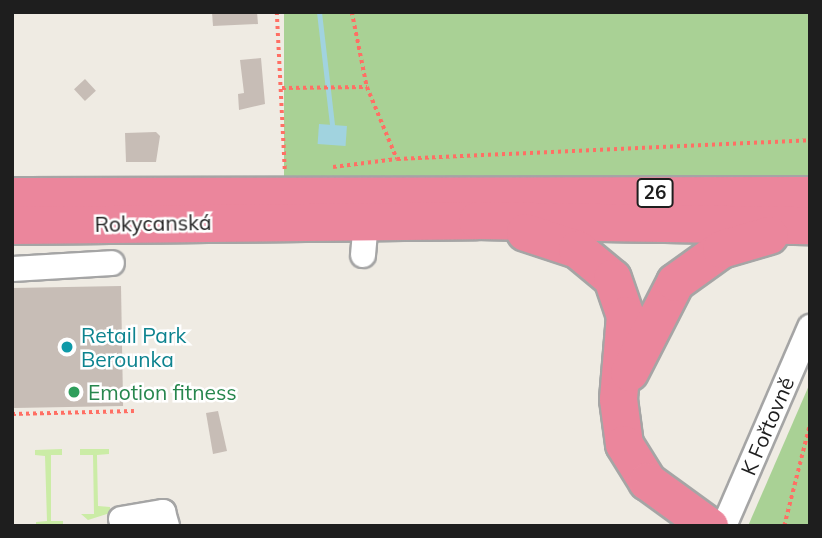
<!DOCTYPE html>
<meta charset="utf-8">
<style>
body{margin:0}
#map{position:relative;width:822px;height:538px;overflow:hidden;background:#efebe3;font-family:Mulish,sans-serif}
div>[style]{position:absolute}
.grass>*{inset:0;background:#cbeca6}
.forest>*{inset:0;background:#a9d195;transform-origin:0 0}
.water>*{inset:0;background:#a1d3df;transform-origin:0 0}
.stream>*{height:5px;margin:-2.5px;padding:0 2.5px;transform-origin:2.5px;border-radius:2.5px;background:#a1d3df}
.building>*{inset:0;background:#c7bdb6;transform-origin:0 0}
.path>*{height:3.5px;margin-top:-1.75px;transform-origin:0;background:repeating-linear-gradient(90deg,#ff6f64 0 3.5px,transparent 0 7px)}
.roads{filter:drop-shadow(2px 0 #a5a5a5) drop-shadow(-2px 0 #a5a5a5) drop-shadow(0 2px #a5a5a5) drop-shadow(0 -2px #a5a5a5)}
.minor>*{height:24px;margin:-12px;padding:0 12px;transform-origin:12px;border-radius:12px;background:#fff}
.highway>*{height:37px;margin:-18.5px;padding:0 18.5px;transform-origin:18.5px;border-radius:18.5px;background:#eb869c}
.dots>*{width:19px;height:19px;translate:-50% -50%;box-sizing:border-box;border:4px solid #fff;border-radius:50%}
span{translate:-50% -50%;white-space:nowrap;text-align:center;line-height:1.15;-webkit-text-stroke:5px #fff;paint-order:stroke}
.shield-label span{padding:2px 5px;background:#fff;border:2px solid;border-radius:5px;-webkit-text-stroke-width:0}
.shield-label{font-size:19px;color:#1e1e1e;font-weight:700}
.street-label{font-size:21px;color:#1e1e1e}
.culture-label{font-size:21px;color:#0d838f}
.left{translate:0 -50%;text-align:left}
.leisure-label{font-size:21px;color:#27864d}
.frame{position:absolute;inset:0;border:14px solid #1e1e1e;pointer-events:none}
</style>
<div id="map">
<div class="grass">
<i style="clip-path:polygon(62px 449px,62px 455px,51px 455px,51px 521px,63px 521px,63px 526px,36px 526px,36px 522px,47px 521px,45px 456px,35px 455px,35px 450px)"></i>
<i style="clip-path:polygon(80px 449px,109px 449px,109px 454px,97px 455px,98px 506px,110px 507px,110px 513px,88px 520px,81px 514px,94px 514px,93px 455px,80px 455px)"></i>
</div>
<div class="forest">
<i style="left:284px;top:12px;width:526px;height:166px"></i>
<i style="clip-path:polygon(810px 383px,810px 526px,748px 526px,761px 496px)"></i>
</div>
<div class="water">
<i style="left:319px;top:124px;width:28px;height:20px;rotate:4deg"></i>
</div>
<div class="stream">
<i style="left:319px;top:12px;width:114px;rotate:83.4deg"></i>
</div>
<div class="building">
<i style="clip-path:polygon(212px 12px,257px 12px,258px 24px,213px 26px)"></i>
<i style="clip-path:polygon(261px 58px,265px 104px,239px 110px,238px 94px,244px 93px,240px 60px)"></i>
<i style="left:85px;top:79px;width:16px;height:15px;rotate:47deg"></i>
<i style="clip-path:polygon(156px 132px,160px 136px,156px 162px,126px 162px,125px 133px)"></i>
<i style="left:121px;top:286px;width:120px;height:109px;rotate:89deg"></i>
<i style="clip-path:polygon(218px 411px,227px 451px,213px 454px,206px 413px)"></i>
</div>
<div class="path">
<i style="left:277px;top:12px;width:159px;rotate:87.1deg"></i>
<i style="left:352px;top:12px;width:76px;rotate:78.7deg"></i>
<i style="left:367px;top:87px;width:78px;rotate:67.4deg"></i>
<i style="left:282px;top:88px;width:85px;rotate:-0.7deg"></i>
<i style="left:333px;top:167px;width:64px;rotate:-7.1deg"></i>
<i style="left:397px;top:159px;width:413px;rotate:-2.6deg"></i>
<i style="left:12px;top:414px;width:122px;rotate:-1.4deg"></i>
<i style="left:784px;top:526px;width:106px;rotate:-75.8deg"></i>
</div>
<div class="roads">
<div class="minor">
<i style="left:363px;top:255px;width:34px;rotate:-85deg"></i>
<i style="left:12px;top:269px;width:100px;rotate:-3.4deg"></i>
<i style="left:121px;top:519px;width:43px;rotate:-9.5deg"></i>
<i style="left:163px;top:512px;width:15px;rotate:74deg"></i>
<i style="left:724px;top:526px;width:217px;rotate:-66.6deg"></i>
</div>
<div class="highway">
<i style="left:12px;top:196px;width:798px;rotate:-0.07deg"></i>
<i style="left:12px;top:225px;width:465px;rotate:-0.6deg"></i>
<i style="left:477px;top:220px;width:333px;rotate:0.9deg"></i>
<i style="left:525px;top:232px;width:55px;rotate:18.1deg"></i>
<i style="left:577px;top:249px;width:45px;rotate:39.6deg"></i>
<i style="left:612px;top:278px;width:39px;rotate:71deg"></i>
<i style="left:625px;top:315px;width:84px;rotate:94.8deg"></i>
<i style="left:618px;top:399px;width:45px;rotate:82.4deg"></i>
<i style="left:624px;top:444px;width:44px;rotate:58.1deg"></i>
<i style="left:647px;top:481px;width:77px;rotate:36deg"></i>
<i style="left:629px;top:372px;width:101px;rotate:-62.9deg"></i>
<i style="left:675px;top:282px;width:57px;rotate:-35.7deg"></i>
<i style="left:721px;top:249px;width:50px;rotate:-16.3deg"></i>
</div>
</div>
<div class="dots">
<i style="left:67px;top:347px;background:#0f9aa8"></i>
<i style="left:74px;top:392px;background:#2e9e5b"></i>
</div>
<div class="shield-label">
<span style="left:655px;top:193px">26</span>
</div>
<div class="street-label">
<span style="left:153px;top:223px;rotate:-1deg">Rokycanská</span>
<span style="left:767px;top:426px;rotate:-67deg">K Fořtovně</span>
</div>
<div class="culture-label">
<span class="left" style="left:81px;top:347px">Retail Park<br>Berounka</span>
</div>
<div class="leisure-label">
<span class="left" style="left:88px;top:392px">Emotion fitness</span>
</div>
<div class="frame"></div>
</div>
